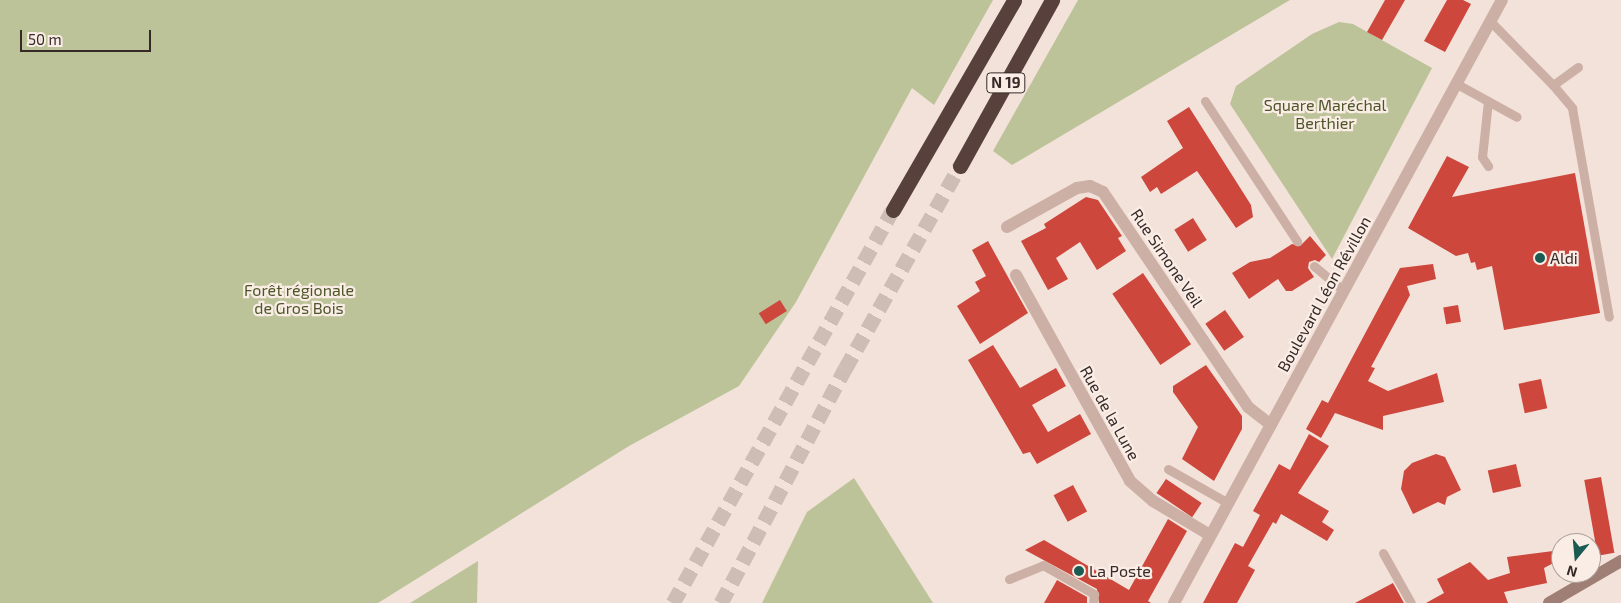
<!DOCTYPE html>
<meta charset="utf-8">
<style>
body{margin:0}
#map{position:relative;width:1621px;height:603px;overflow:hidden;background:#f3e2d9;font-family:"Exo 2",sans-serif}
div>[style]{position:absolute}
.green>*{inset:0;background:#bcc399}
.building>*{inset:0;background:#cd473d;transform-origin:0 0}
.highway-tunnel>*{height:15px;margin-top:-7.5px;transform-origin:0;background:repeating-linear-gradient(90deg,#cdbdb5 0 15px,transparent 0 23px)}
.lane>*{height:9px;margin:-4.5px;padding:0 4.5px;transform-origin:4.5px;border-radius:4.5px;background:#ccb0a5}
.street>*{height:12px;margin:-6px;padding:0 6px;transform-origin:6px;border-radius:6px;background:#ccb0a5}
.secondary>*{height:12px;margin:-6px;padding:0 6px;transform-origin:6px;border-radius:6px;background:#9f7e76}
.highway>*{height:15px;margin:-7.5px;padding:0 7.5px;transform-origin:7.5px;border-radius:7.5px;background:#58413d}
.dots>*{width:14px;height:14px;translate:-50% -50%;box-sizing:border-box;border:2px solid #faede6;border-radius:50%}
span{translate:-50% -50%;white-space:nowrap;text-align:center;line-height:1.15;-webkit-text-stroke:4.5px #faede6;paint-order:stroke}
.shield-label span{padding:1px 4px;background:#faede6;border:1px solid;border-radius:4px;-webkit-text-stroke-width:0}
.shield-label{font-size:15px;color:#372927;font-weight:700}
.park-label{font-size:16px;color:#4e5629}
.street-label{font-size:16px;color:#372927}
.poi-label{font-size:16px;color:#372927}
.left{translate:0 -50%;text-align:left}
.north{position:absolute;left:1551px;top:533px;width:50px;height:50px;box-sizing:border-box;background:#faede6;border:1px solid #ac9f9a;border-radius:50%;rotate:197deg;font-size:14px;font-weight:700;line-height:20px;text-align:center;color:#372927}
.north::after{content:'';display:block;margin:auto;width:18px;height:22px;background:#1a5b53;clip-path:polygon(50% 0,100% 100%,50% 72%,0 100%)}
.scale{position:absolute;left:20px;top:30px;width:131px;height:22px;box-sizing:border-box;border:2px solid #372927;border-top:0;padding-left:6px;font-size:15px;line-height:18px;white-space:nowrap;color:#372927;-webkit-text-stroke:4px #faede6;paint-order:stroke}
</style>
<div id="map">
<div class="green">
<i style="clip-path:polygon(0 0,993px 0,934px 105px,912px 88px,796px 302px,739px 386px,629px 446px,378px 603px,0 603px)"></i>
<i style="clip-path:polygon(1078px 0,1290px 0,1012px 165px,993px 151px)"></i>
<i style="clip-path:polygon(1339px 22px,1353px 24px,1432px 68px,1332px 259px,1230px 104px,1236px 86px,1312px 34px)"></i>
<i style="clip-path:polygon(854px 478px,933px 603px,762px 603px,807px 512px)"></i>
<i style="clip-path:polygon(478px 561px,477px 603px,410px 603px)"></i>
</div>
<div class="building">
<i style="clip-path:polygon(1385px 0,1405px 0,1382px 40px,1367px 32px)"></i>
<i style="clip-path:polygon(1447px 0,1463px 0,1471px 4px,1445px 52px,1424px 41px)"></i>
<i style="clip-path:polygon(1189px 107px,1251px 205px,1253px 217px,1236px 228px,1197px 171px,1161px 194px,1157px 187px,1150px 192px,1141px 177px,1183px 148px,1167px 121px)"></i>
<i style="clip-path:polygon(1447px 156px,1469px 167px,1452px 197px,1575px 173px,1600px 313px,1504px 330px,1492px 266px,1477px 270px,1475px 262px,1471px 263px,1468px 253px,1456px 256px,1408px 228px)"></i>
<i style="clip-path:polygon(1086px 197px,1098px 200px,1122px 236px,1118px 238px,1126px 251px,1097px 270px,1080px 242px,1056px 258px,1068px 279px,1048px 290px,1021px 241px,1046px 228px,1044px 224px)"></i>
<i style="left:1193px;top:218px;width:26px;height:22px;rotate:58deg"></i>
<i style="clip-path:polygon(1310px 236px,1326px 255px,1319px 262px,1315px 260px,1309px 262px,1308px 268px,1314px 277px,1292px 291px,1286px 291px,1278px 279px,1249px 299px,1232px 273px,1250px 262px,1270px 258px,1292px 244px,1300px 246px)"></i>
<i style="clip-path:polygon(988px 241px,1028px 313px,980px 344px,957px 306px,980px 291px,975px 282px,986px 276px,972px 250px)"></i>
<i style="clip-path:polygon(1433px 264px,1436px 279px,1407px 286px,1410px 295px,1371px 367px,1375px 368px,1368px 381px,1388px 391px,1437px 373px,1444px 402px,1383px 416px,1383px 430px,1335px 413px,1321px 438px,1306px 429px,1322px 400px,1328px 403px,1400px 268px)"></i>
<i style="left:1143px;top:273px;width:86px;height:37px;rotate:56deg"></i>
<i style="left:780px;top:300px;width:13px;height:25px;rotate:58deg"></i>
<i style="left:1458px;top:305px;width:17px;height:15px;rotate:80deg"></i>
<i style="left:1225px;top:310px;width:33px;height:24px;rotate:55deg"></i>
<i style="clip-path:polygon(993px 345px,1020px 388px,1056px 368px,1066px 386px,1032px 405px,1048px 432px,1080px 414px,1091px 434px,1037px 464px,1030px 452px,1023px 454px,968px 360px)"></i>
<i style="clip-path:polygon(1206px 365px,1242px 416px,1242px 429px,1214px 481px,1182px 459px,1198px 427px,1173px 392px,1173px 386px)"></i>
<i style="left:1541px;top:379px;width:30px;height:23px;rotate:78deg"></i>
<i style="clip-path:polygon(1309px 434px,1329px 446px,1298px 493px,1329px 511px,1322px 522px,1334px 530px,1327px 541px,1281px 514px,1276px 524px,1273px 522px,1248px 566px,1255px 570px,1237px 603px,1203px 603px,1235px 543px,1243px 547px,1260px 515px,1253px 511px,1279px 464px,1290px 470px)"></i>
<i style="clip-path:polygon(1436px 454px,1445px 457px,1461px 490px,1447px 497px,1445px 505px,1438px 502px,1413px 514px,1401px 489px,1404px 471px,1412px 463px)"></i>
<i style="left:1516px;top:464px;width:23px;height:29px;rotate:77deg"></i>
<i style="left:1601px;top:477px;width:77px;height:17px;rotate:80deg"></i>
<i style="left:1166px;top:479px;width:43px;height:17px;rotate:34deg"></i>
<i style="left:1073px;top:485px;width:30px;height:22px;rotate:62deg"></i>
<i style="clip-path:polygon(1168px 519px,1187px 531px,1148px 601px,1151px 603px,1099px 603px,1097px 589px,1025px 550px,1044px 540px,1129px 590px)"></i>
<i style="clip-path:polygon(1561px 550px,1561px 559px,1544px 568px,1547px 583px,1504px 592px,1508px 603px,1426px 603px,1444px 593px,1437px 579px,1470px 562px,1488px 580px,1510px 573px,1507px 557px)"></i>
<i style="clip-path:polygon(1057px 580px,1087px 597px,1087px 603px,1044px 603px)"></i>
<i style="clip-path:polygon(1393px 583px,1404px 603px,1355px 603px)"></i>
</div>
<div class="highway-tunnel">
<i style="left:673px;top:603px;width:450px;rotate:-60.8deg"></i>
<i style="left:721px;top:603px;width:265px;rotate:-62.1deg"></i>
<i style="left:845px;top:369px;width:233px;rotate:-60.5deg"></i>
</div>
<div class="lane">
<i style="left:1491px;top:22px;width:88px;rotate:45.5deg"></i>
<i style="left:1578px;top:67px;width:31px;rotate:144deg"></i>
<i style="left:1553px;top:85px;width:30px;rotate:50deg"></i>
<i style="left:1572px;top:108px;width:212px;rotate:80deg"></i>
<i style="left:1457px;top:84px;width:68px;rotate:28.8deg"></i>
<i style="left:1205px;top:101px;width:168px;rotate:56.7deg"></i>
<i style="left:1488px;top:101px;width:56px;rotate:96.1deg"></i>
<i style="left:1482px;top:157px;width:11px;rotate:56deg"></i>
<i style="left:1314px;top:266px;width:39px;rotate:40deg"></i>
<i style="left:1168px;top:469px;width:69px;rotate:29.5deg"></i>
<i style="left:1383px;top:553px;width:57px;rotate:60.8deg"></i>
<i style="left:1009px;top:579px;width:37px;rotate:-22deg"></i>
<i style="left:1043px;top:565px;width:59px;rotate:29.6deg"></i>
<i style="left:1094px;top:594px;width:9px;rotate:96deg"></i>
</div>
<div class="street">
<i style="left:1007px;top:227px;width:80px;rotate:-29.1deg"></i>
<i style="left:1077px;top:188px;width:13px;rotate:-9deg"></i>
<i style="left:1090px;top:186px;width:14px;rotate:25deg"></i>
<i style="left:1103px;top:192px;width:259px;rotate:56deg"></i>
<i style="left:1248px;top:407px;width:29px;rotate:38deg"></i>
<i style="left:1016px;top:275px;width:235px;rotate:61deg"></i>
<i style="left:1130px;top:481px;width:30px;rotate:41deg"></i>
<i style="left:1153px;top:501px;width:66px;rotate:30.8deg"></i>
<i style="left:1174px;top:603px;width:686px;rotate:-61.46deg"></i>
</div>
<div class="secondary">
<i style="left:1549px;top:603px;width:83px;rotate:-30.3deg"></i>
</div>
<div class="highway">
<i style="left:960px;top:166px;width:190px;rotate:-61deg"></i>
<i style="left:893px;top:210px;width:242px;rotate:-60deg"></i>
</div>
<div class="dots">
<i style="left:1540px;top:258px;background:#1a5b53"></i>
<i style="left:1079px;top:571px;background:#1a5b53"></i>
</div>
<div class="shield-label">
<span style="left:1006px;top:83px">N 19</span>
</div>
<div class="park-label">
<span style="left:1325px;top:114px">Square Maréchal<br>Berthier</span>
<span style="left:299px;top:299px">Forêt régionale<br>de Gros Bois</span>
</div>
<div class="street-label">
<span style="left:1167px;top:258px;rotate:56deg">Rue Simone Veil</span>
<span style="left:1324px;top:294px;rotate:-61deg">Boulevard Léon Révillon</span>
<span style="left:1110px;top:413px;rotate:61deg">Rue de la Lune</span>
</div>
<div class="poi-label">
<span class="left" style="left:1550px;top:258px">Aldi</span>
<span class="left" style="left:1089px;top:571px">La Poste</span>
</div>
<div class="north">N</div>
<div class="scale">50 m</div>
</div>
